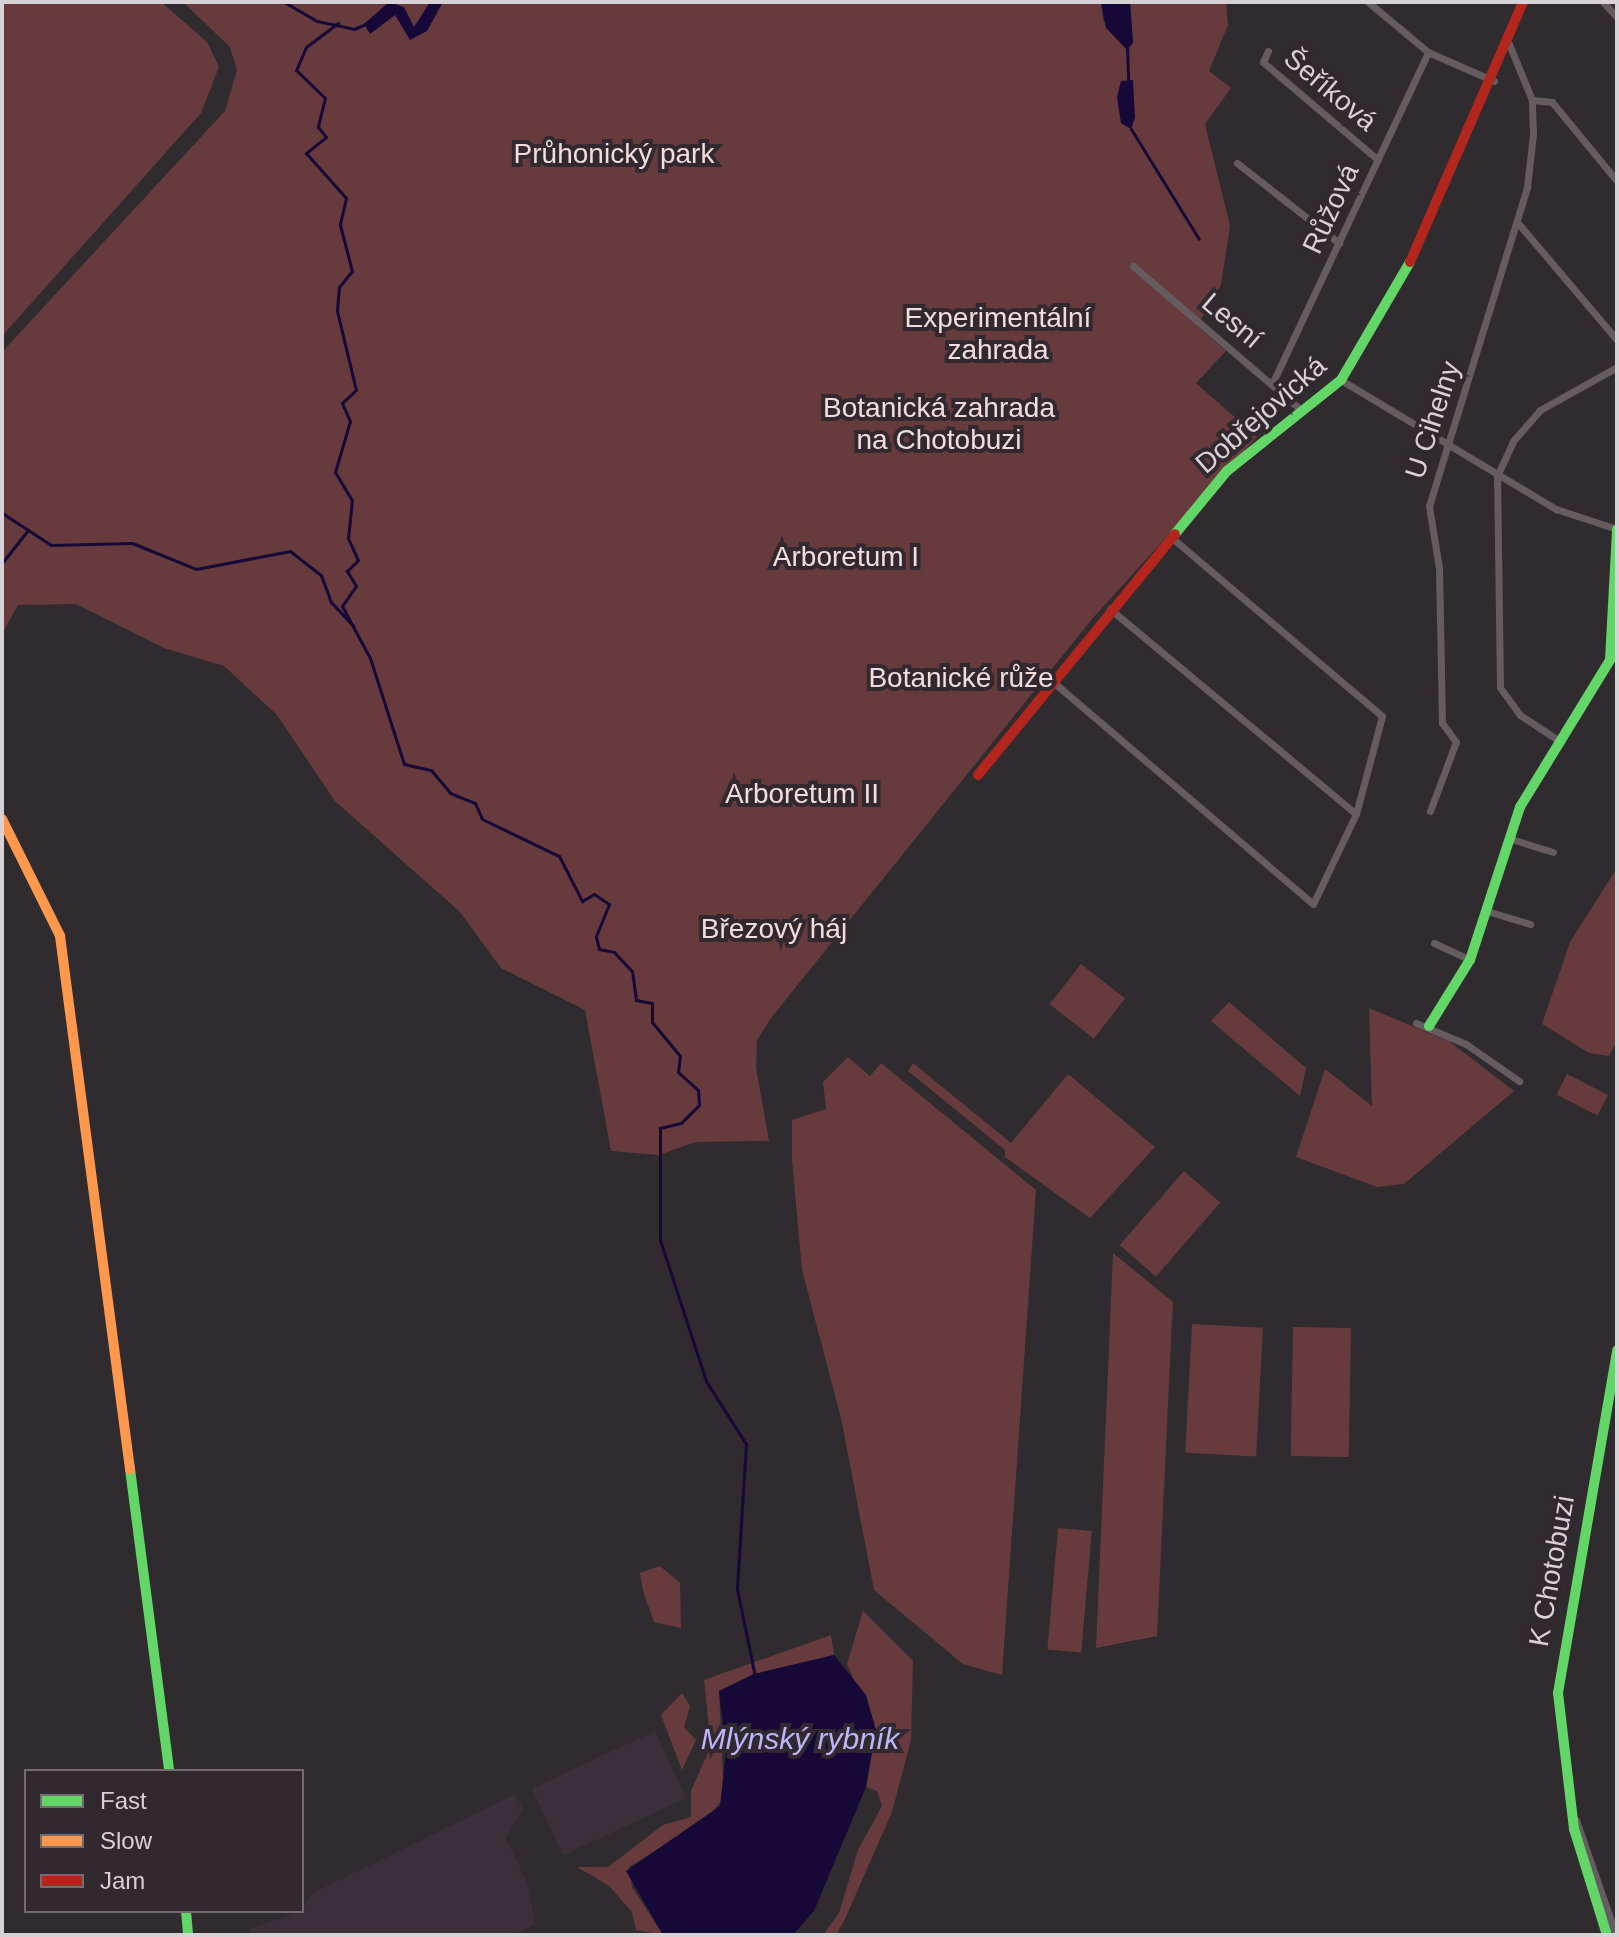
<!DOCTYPE html>
<meta charset="utf-8">
<style>
body{margin:0}
#map{position:relative;width:1619px;height:1937px;overflow:hidden;background:#2f2b2e;font-family:Helvetica,sans-serif}
div>[style]{position:absolute}
.built>*{inset:0;background:#3b2f39;transform-origin:0 0}
.green>*{inset:0;background:#673b3e;transform-origin:0 0}
.water>*{inset:0;background:#160837}
.stream>*{height:3px;margin:-1.5px;padding:0 1.5px;transform-origin:1.5px;border-radius:1.5px;background:#160837}
.street>*{height:7px;margin:-3.5px;padding:0 3.5px;transform-origin:3.5px;border-radius:3.5px;background:#665c60}
.fast>*{height:10px;margin:-5px;padding:0 5px;transform-origin:5px;border-radius:5px;background:#63d668}
.slow>*{height:10px;margin:-5px;padding:0 5px;transform-origin:5px;border-radius:5px;background:#ff974d}
.jam>*{height:10px;margin:-5px;padding:0 5px;transform-origin:5px;border-radius:5px;background:#b3261e}
span{translate:-50% -50%;white-space:nowrap;text-align:center;line-height:1.15;-webkit-text-stroke:8px #31292f;paint-order:stroke}
.street-label{font-size:28px;color:#d7d2d6}
.park-label{font-size:28px;color:#f2dcdc}
.water-label{font-size:30px;color:#bcb5fa;font-style:italic}
.frame{position:absolute;inset:0;border:4px solid #d7d2d6;pointer-events:none}
.legend{position:absolute;left:24px;top:1769px;width:280px;height:144px;box-sizing:border-box;background:#31292f;border:2px solid #736d72;margin:0;padding:10px 14px;list-style:none;font-size:24px;color:#d7d2d6}
.legend li{display:flex;align-items:center;gap:16px;height:40px}
.legend b{width:40px;border:2px solid #736d72}
</style>
<div id="map">
<div class="built">
<i style="left:655px;top:1731px;width:74px;height:136px;rotate:65deg"></i>
<i style="clip-path:polygon(515px 1794px,523px 1809px,506px 1838px,530px 1889px,534px 1924px,513px 1935px,251px 1935px,249px 1929px,302px 1911px,311px 1894px)"></i>
</div>
<div class="green">
<i style="clip-path:polygon(2px 2px,161px 2px,207px 42px,219px 67px,201px 113px,2px 336px)"></i>
<i style="clip-path:polygon(183px 2px,1101px 2px,1103px 21px,1133px 43px,1130px 2px,1226px 2px,1228px 25px,1209px 71px,1231px 88px,1205px 124px,1230px 226px,1221px 285px,1197px 326px,1226px 351px,1196px 383px,1257px 437px,1092px 619px,771px 1018px,757px 1040px,756px 1068px,769px 1141px,695px 1142px,659px 1155px,611px 1151px,585px 1010px,501px 968px,460px 912px,335px 801px,277px 715px,224px 666px,164px 648px,76px 604px,18px 605px,2px 634px,2px 352px,225px 111px,237px 70px,230px 47px)"></i>
<i style="clip-path:polygon(1617px 868px,1617px 1041px,1609px 1056px,1589px 1053px,1542px 1024px,1570px 942px)"></i>
<i style="left:1081px;top:964px;width:56px;height:51px;rotate:38deg"></i>
<i style="clip-path:polygon(1229px 1002px,1306px 1068px,1300px 1096px,1211px 1021px)"></i>
<i style="clip-path:polygon(1369px 1008px,1450px 1042px,1514px 1091px,1404px 1184px,1377px 1187px,1296px 1157px,1325px 1069px,1372px 1106px)"></i>
<i style="clip-path:polygon(848px 1057px,870px 1076px,881px 1063px,1036px 1190px,1002px 1675px,963px 1664px,874px 1590px,841px 1418px,802px 1270px,792px 1160px,792px 1120px,826px 1109px,823px 1082px)"></i>
<i style="clip-path:polygon(913px 1063px,1011px 1143px,1068px 1074px,1155px 1147px,1090px 1218px,1005px 1157px,1005px 1150px,908px 1071px)"></i>
<i style="left:1567px;top:1074px;width:46px;height:23px;rotate:27deg"></i>
<i style="left:1184px;top:1171px;width:48px;height:98px;rotate:41deg"></i>
<i style="clip-path:polygon(1113px 1253px,1173px 1302px,1172px 1320px,1157px 1636px,1096px 1648px)"></i>
<i style="left:1192px;top:1324px;width:71px;height:129px;rotate:3deg"></i>
<i style="left:1293px;top:1327px;width:58px;height:129px;rotate:1deg"></i>
<i style="left:1058px;top:1528px;width:34px;height:122px;rotate:5deg"></i>
<i style="clip-path:polygon(660px 1566px,680px 1583px,681px 1628px,654px 1622px,643px 1591px,640px 1573px)"></i>
<i style="clip-path:polygon(863px 1611px,913px 1661px,911px 1740px,892px 1812px,845px 1919px,836px 1935px,823px 1935px,839px 1913px,858px 1850px,882px 1806px,877px 1791px,866px 1787px,876px 1730px,847px 1664px)"></i>
<i style="clip-path:polygon(831px 1635px,834px 1655px,754px 1674px,719px 1691px,724px 1798px,705px 1820px,629px 1867px,632px 1887px,663px 1935px,636px 1930px,632px 1912px,608px 1885px,577px 1867px,608px 1867px,663px 1825px,691px 1817px,691px 1791px,711px 1746px,704px 1680px)"></i>
<i style="clip-path:polygon(682px 1693px,690px 1706px,684px 1727px,696px 1740px,682px 1770px,661px 1715px)"></i>
</div>
<div class="water">
<i style="clip-path:polygon(389px 2px,404px 7px,414px 27px,430px 2px,443px 2px,427px 31px,410px 40px,395px 15px,370px 34px,364px 24px)"></i>
<i style="clip-path:polygon(1101px 2px,1130px 2px,1133px 43px,1127px 50px,1106px 28px)"></i>
<i style="clip-path:polygon(1133px 80px,1135px 118px,1131px 129px,1121px 123px,1117px 97px,1121px 81px)"></i>
<i style="clip-path:polygon(834px 1655px,866px 1695px,876px 1730px,866px 1787px,814px 1911px,793px 1935px,663px 1935px,626px 1871px,720px 1806px,726px 1751px,719px 1691px,754px 1674px)"></i>
</div>
<div class="stream">
<i style="left:284px;top:2px;width:38px;rotate:30deg"></i>
<i style="left:317px;top:21px;width:38px;rotate:12deg"></i>
<i style="left:354px;top:29px;width:13px;rotate:-23deg"></i>
<i style="left:338px;top:23px;width:40px;rotate:143deg"></i>
<i style="left:306px;top:47px;width:25px;rotate:113deg"></i>
<i style="left:296px;top:70px;width:40px;rotate:44deg"></i>
<i style="left:325px;top:98px;width:30px;rotate:104deg"></i>
<i style="left:318px;top:127px;width:13px;rotate:51deg"></i>
<i style="left:326px;top:137px;width:26px;rotate:141deg"></i>
<i style="left:306px;top:153px;width:60px;rotate:48.4deg"></i>
<i style="left:346px;top:198px;width:28px;rotate:103deg"></i>
<i style="left:340px;top:225px;width:48px;rotate:75.4deg"></i>
<i style="left:352px;top:271px;width:21px;rotate:129deg"></i>
<i style="left:339px;top:287px;width:24px;rotate:95deg"></i>
<i style="left:337px;top:311px;width:81px;rotate:76.5deg"></i>
<i style="left:356px;top:390px;width:19px;rotate:137deg"></i>
<i style="left:342px;top:403px;width:20px;rotate:66deg"></i>
<i style="left:350px;top:421px;width:53px;rotate:106.4deg"></i>
<i style="left:335px;top:472px;width:33px;rotate:59deg"></i>
<i style="left:352px;top:500px;width:38px;rotate:96deg"></i>
<i style="left:348px;top:538px;width:24px;rotate:66deg"></i>
<i style="left:358px;top:560px;width:16px;rotate:135deg"></i>
<i style="left:347px;top:571px;width:17px;rotate:59deg"></i>
<i style="left:356px;top:586px;width:24px;rotate:125deg"></i>
<i style="left:342px;top:606px;width:59px;rotate:61.7deg"></i>
<i style="left:370px;top:658px;width:111px;rotate:72.2deg"></i>
<i style="left:404px;top:764px;width:28px;rotate:13deg"></i>
<i style="left:431px;top:770px;width:30px;rotate:50deg"></i>
<i style="left:450px;top:793px;width:27px;rotate:22deg"></i>
<i style="left:475px;top:803px;width:17px;rotate:66deg"></i>
<i style="left:482px;top:819px;width:85px;rotate:25.7deg"></i>
<i style="left:559px;top:856px;width:51px;rotate:62.9deg"></i>
<i style="left:582px;top:901px;width:14px;rotate:-30deg"></i>
<i style="left:594px;top:894px;width:18px;rotate:34deg"></i>
<i style="left:609px;top:904px;width:35px;rotate:112deg"></i>
<i style="left:596px;top:937px;width:12px;rotate:76deg"></i>
<i style="left:599px;top:949px;width:15px;rotate:11deg"></i>
<i style="left:614px;top:952px;width:26px;rotate:47deg"></i>
<i style="left:632px;top:971px;width:29px;rotate:82deg"></i>
<i style="left:636px;top:1000px;width:16px;rotate:11deg"></i>
<i style="left:652px;top:1003px;width:19px;rotate:90deg"></i>
<i style="left:652px;top:1022px;width:44px;rotate:50.5deg"></i>
<i style="left:680px;top:1056px;width:16px;rotate:97deg"></i>
<i style="left:678px;top:1072px;width:27px;rotate:42deg"></i>
<i style="left:698px;top:1090px;width:15px;rotate:86deg"></i>
<i style="left:699px;top:1105px;width:25px;rotate:135deg"></i>
<i style="left:681px;top:1123px;width:22px;rotate:167deg"></i>
<i style="left:660px;top:1128px;width:112px;rotate:90deg"></i>
<i style="left:660px;top:1240px;width:148px;rotate:71.9deg"></i>
<i style="left:706px;top:1381px;width:75px;rotate:57.6deg"></i>
<i style="left:746px;top:1444px;width:145px;rotate:93.6deg"></i>
<i style="left:737px;top:1589px;width:90px;rotate:78.4deg"></i>
<i style="left:1127px;top:46px;width:36px;rotate:88deg"></i>
<i style="left:1131px;top:129px;width:129px;rotate:58.3deg"></i>
<i style="left:2px;top:513px;width:59px;rotate:33.1deg"></i>
<i style="left:51px;top:545px;width:81px;rotate:-1.4deg"></i>
<i style="left:132px;top:543px;width:69px;rotate:22.1deg"></i>
<i style="left:196px;top:569px;width:96px;rotate:-10.8deg"></i>
<i style="left:290px;top:551px;width:39px;rotate:38deg"></i>
<i style="left:321px;top:575px;width:29px;rotate:70deg"></i>
<i style="left:331px;top:602px;width:33px;rotate:47deg"></i>
<i style="left:2px;top:563px;width:42px;rotate:-51.8deg"></i>
</div>
<div class="street">
<i style="left:1368px;top:2px;width:78px;rotate:39.8deg"></i>
<i style="left:1428px;top:52px;width:72px;rotate:23.7deg"></i>
<i style="left:1603px;top:2px;width:21px;rotate:47deg"></i>
<i style="left:1268px;top:51px;width:12px;rotate:114deg"></i>
<i style="left:1263px;top:62px;width:151px;rotate:40.4deg"></i>
<i style="left:1532px;top:100px;width:20px;rotate:6deg"></i>
<i style="left:1552px;top:102px;width:102px;rotate:50.6deg"></i>
<i style="left:1237px;top:163px;width:130px;rotate:38.1deg"></i>
<i style="left:1517px;top:222px;width:155px;rotate:49.7deg"></i>
<i style="left:1133px;top:266px;width:223px;rotate:40.6deg"></i>
<i style="left:1341px;top:380px;width:251px;rotate:31deg"></i>
<i style="left:1556px;top:509px;width:64px;rotate:18.2deg"></i>
<i style="left:1272px;top:384px;width:367px;rotate:-64.8deg"></i>
<i style="left:1110px;top:609px;width:320px;rotate:39.8deg"></i>
<i style="left:1052px;top:681px;width:343px;rotate:40.5deg"></i>
<i style="left:1313px;top:904px;width:100px;rotate:-64.5deg"></i>
<i style="left:1356px;top:814px;width:101px;rotate:-75.1deg"></i>
<i style="left:1382px;top:716px;width:277px;rotate:-139.7deg"></i>
<i style="left:1561px;top:742px;width:49px;rotate:-146.6deg"></i>
<i style="left:1520px;top:715px;width:34px;rotate:-126deg"></i>
<i style="left:1500px;top:687px;width:211px;rotate:-90.8deg"></i>
<i style="left:1497px;top:476px;width:38px;rotate:-65deg"></i>
<i style="left:1513px;top:441px;width:41px;rotate:-48.9deg"></i>
<i style="left:1540px;top:410px;width:88px;rotate:-29.2deg"></i>
<i style="left:1430px;top:811px;width:74px;rotate:-69.4deg"></i>
<i style="left:1456px;top:742px;width:24px;rotate:-126deg"></i>
<i style="left:1442px;top:723px;width:155px;rotate:-91.1deg"></i>
<i style="left:1439px;top:568px;width:63px;rotate:-99.2deg"></i>
<i style="left:1429px;top:506px;width:334px;rotate:-72.9deg"></i>
<i style="left:1527px;top:187px;width:53px;rotate:-83.5deg"></i>
<i style="left:1533px;top:134px;width:34px;rotate:-92deg"></i>
<i style="left:1532px;top:100px;width:61px;rotate:-112.3deg"></i>
<i style="left:1508px;top:838px;width:47px;rotate:17.3deg"></i>
<i style="left:1487px;top:911px;width:45px;rotate:16.8deg"></i>
<i style="left:1434px;top:943px;width:40px;rotate:25deg"></i>
<i style="left:1416px;top:1023px;width:54px;rotate:22.8deg"></i>
<i style="left:1466px;top:1044px;width:65px;rotate:34.9deg"></i>
<i style="left:1576px;top:1820px;width:122px;rotate:70.8deg"></i>
</div>
<div class="fast">
<i style="left:1175px;top:534px;width:82px;rotate:-50.5deg"></i>
<i style="left:1227px;top:471px;width:146px;rotate:-38.6deg"></i>
<i style="left:1341px;top:380px;width:137px;rotate:-59.7deg"></i>
<i style="left:1429px;top:1026px;width:78px;rotate:-58.2deg"></i>
<i style="left:1470px;top:960px;width:161px;rotate:-71.9deg"></i>
<i style="left:1520px;top:807px;width:172px;rotate:-58.5deg"></i>
<i style="left:1610px;top:660px;width:131px;rotate:-86.9deg"></i>
<i style="left:130px;top:1469px;width:305px;rotate:82.6deg"></i>
<i style="left:186px;top:1911px;width:24px;rotate:85deg"></i>
<i style="left:1607px;top:1935px;width:111px;rotate:-107.3deg"></i>
<i style="left:1574px;top:1829px;width:137px;rotate:-96.7deg"></i>
<i style="left:1558px;top:1693px;width:348px;rotate:-80.2deg"></i>
</div>
<div class="slow">
<i style="left:2px;top:819px;width:131px;rotate:63.6deg"></i>
<i style="left:60px;top:936px;width:538px;rotate:82.52deg"></i>
</div>
<div class="jam">
<i style="left:1410px;top:262px;width:283px;rotate:-66.5deg"></i>
<i style="left:978px;top:775px;width:311px;rotate:-50.7deg"></i>
</div>
<div class="street-label">
<span style="left:1330px;top:90px;rotate:40deg">Šeříková</span>
<span style="left:1331px;top:209px;rotate:-65deg">Růžová</span>
<span style="left:1232px;top:321px;rotate:40deg">Lesní</span>
<span style="left:1261px;top:415px;rotate:-41deg">Dobřejovická</span>
<span style="left:1433px;top:420px;rotate:-72deg">U Cihelny</span>
<span style="left:1552px;top:1571px;rotate:-80deg">K Chotobuzi</span>
</div>
<div class="park-label">
<span style="left:614px;top:154px">Průhonický park</span>
<span style="left:998px;top:334px">Experimentální<br>zahrada</span>
<span style="left:939px;top:424px">Botanická zahrada<br>na Chotobuzi</span>
<span style="left:846px;top:557px">Arboretum I</span>
<span style="left:961px;top:678px">Botanické růže</span>
<span style="left:802px;top:794px">Arboretum II</span>
<span style="left:774px;top:929px">Březový háj</span>
</div>
<div class="water-label">
<span style="left:800px;top:1739px">Mlýnský rybník</span>
</div>
<div class="frame"></div>
<ul class="legend">
<li><b style="height:10px;background:#63d668"></b>Fast</li>
<li><b style="height:10px;background:#ff974d"></b>Slow</li>
<li><b style="height:10px;background:#b3261e"></b>Jam</li>
</ul>
</div>
